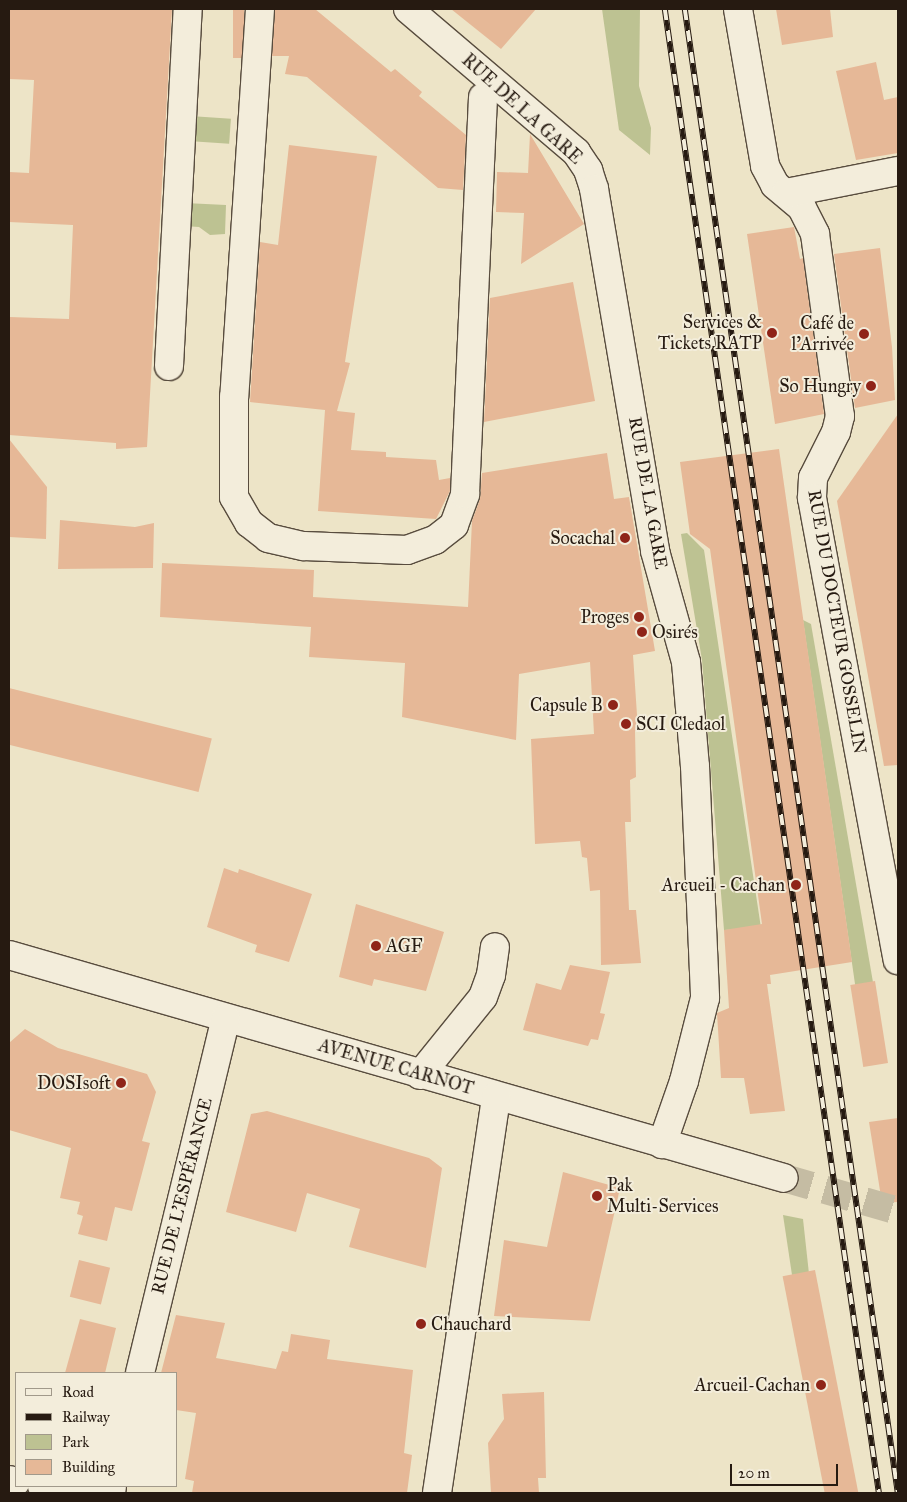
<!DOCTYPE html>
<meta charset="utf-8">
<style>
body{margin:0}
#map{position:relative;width:907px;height:1502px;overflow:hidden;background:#ede4c7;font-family:"IM FELL Great Primer",serif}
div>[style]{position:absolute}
.green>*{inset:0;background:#bdc292;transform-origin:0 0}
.building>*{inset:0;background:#e6b897;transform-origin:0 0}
.minor-tunnel>*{height:28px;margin-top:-14px;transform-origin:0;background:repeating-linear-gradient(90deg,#c5bca3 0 28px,transparent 0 42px)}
.roads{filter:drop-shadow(1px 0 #584c3e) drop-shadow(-1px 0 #584c3e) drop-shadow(0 1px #584c3e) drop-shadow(0 -1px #584c3e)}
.minor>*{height:28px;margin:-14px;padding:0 14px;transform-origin:14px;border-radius:14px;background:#f3eddb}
.rail>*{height:5.5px;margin-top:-2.75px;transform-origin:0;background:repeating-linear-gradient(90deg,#f3eddb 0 11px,#261a11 0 22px);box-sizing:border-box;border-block:1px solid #261a11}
.dots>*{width:14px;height:14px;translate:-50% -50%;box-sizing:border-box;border:2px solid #f3eddb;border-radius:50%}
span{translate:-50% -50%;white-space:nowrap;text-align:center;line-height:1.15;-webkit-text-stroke:4px #f3eddb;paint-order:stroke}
.street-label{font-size:18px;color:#261a11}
.poi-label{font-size:18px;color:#261a11}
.right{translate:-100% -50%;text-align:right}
.left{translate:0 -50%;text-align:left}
.frame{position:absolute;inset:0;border:10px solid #261a11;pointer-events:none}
.legend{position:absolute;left:15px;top:1372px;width:162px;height:115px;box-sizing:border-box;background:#f3eddb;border:1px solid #a1998a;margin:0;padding:6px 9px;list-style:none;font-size:15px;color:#261a11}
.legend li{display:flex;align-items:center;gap:10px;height:25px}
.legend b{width:25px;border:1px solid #a1998a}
.scale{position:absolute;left:730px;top:1464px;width:108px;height:22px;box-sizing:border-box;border:2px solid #261a11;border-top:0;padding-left:6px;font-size:15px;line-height:18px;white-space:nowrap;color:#261a11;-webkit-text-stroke:4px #f3eddb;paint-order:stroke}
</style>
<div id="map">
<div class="green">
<i style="clip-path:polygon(602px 9px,640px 9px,639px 86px,651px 128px,650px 155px,619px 130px)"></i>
<i style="left:190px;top:116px;width:41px;height:25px;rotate:4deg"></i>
<i style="clip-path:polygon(185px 203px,226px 205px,225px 234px,210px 235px,199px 227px,184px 226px)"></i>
<i style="clip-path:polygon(687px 533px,704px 550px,761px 928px,724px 930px,702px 660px,681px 534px)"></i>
<i style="clip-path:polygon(803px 620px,811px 624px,874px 988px,856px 991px)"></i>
<i style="clip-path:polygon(783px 1215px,803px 1219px,809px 1274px,792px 1275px)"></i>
</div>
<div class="building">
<i style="clip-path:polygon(9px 9px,172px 9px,147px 447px,116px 449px,116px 443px,9px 435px,9px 317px,69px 319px,73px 225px,9px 222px,9px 172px,29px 173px,34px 80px,9px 79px)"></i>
<i style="left:233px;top:9px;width:11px;height:49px"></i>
<i style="clip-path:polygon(275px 9px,315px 9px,391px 72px,395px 69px,422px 92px,419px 96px,466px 135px,463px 190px,438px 188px,307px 77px,285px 74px,289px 56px,272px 56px)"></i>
<i style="clip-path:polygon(451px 9px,536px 9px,501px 49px)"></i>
<i style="clip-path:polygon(776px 9px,830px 9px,833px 37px,782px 45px)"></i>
<i style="clip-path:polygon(876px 62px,884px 100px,898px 97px,898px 153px,856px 160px,836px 71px)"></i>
<i style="clip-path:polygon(530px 134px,584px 224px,521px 264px,524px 213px,496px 212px,497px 172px,528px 173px)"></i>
<i style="clip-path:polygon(289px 145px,377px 156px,345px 362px,350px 363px,337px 411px,355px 413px,351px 450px,386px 452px,386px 457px,436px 460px,439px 480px,450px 478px,450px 491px,436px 519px,318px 511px,325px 410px,250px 402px,260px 242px,278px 245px)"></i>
<i style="clip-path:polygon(794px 227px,800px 259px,803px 258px,824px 414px,775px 424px,747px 234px)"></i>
<i style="clip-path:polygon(880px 248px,892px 347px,895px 400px,855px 408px,834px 254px)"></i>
<i style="clip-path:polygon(573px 282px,595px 401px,484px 422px,490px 298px)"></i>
<i style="clip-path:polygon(898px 414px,898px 765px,884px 766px,837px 501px)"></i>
<i style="clip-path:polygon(9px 439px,47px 487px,46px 539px,9px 537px)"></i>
<i style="clip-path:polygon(779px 449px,852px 962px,770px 975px,771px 984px,767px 984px,785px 1111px,750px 1114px,744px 1078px,721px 1078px,717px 1013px,729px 1008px,724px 930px,762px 924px,710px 549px,690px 534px,680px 462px)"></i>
<i style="clip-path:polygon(607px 453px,614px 499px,629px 497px,655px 651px,633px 655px,638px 730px,635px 731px,636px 777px,630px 780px,631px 822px,625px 822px,629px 910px,636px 910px,641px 963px,601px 965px,600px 890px,590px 891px,587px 858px,582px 857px,580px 841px,535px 844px,531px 739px,594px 734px,590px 662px,519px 674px,516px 740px,402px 717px,405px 663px,309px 657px,311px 627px,160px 617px,162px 563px,314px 570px,313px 597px,468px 607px,472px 521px,480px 499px,482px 473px)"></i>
<i style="clip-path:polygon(60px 520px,135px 527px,154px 523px,153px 568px,58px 569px)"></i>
<i style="left:9px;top:688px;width:209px;height:55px;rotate:14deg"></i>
<i style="clip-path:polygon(224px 868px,238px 873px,239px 869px,312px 894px,289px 962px,255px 952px,257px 945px,207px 927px)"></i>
<i style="clip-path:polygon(356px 904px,444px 932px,426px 991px,374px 979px,372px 986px,339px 977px)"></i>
<i style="clip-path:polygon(570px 965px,610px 972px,600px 1013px,605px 1014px,598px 1040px,591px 1039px,588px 1046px,523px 1030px,536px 983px,561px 990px)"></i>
<i style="left:875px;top:981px;width:83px;height:25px;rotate:81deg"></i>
<i style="clip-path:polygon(25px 1029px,58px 1048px,147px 1074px,156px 1092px,142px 1141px,150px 1143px,132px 1211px,115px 1207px,107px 1241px,78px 1234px,83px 1216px,77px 1214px,80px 1202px,60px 1198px,71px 1148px,9px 1130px,9px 1043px)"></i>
<i style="clip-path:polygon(267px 1111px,429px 1158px,442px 1168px,426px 1268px,349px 1247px,360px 1209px,307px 1193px,296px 1232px,226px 1212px,251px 1114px)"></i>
<i style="clip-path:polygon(898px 1118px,898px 1202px,882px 1203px,869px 1122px)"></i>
<i style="clip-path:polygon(563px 1172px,620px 1188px,590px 1321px,494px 1316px,504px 1240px,547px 1247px)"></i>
<i style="left:79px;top:1260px;width:32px;height:38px;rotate:14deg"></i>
<i style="left:815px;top:1270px;width:227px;height:33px;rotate:79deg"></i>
<i style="clip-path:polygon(176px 1315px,225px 1323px,216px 1358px,276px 1369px,282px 1351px,288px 1352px,291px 1334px,330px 1340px,327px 1359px,413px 1370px,404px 1453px,412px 1455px,407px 1493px,192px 1493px,194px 1481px,185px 1479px,196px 1413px,176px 1410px,176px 1373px,161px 1373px)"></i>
<i style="clip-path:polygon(80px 1319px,116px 1328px,105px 1373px,65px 1373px)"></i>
<i style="clip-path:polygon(544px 1392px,546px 1478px,538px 1478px,539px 1493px,491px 1493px,488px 1443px,504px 1419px,502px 1394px)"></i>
</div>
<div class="minor-tunnel">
<i style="left:784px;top:1178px;width:119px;rotate:16.1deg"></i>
</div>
<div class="roads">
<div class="minor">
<i style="left:260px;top:9px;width:389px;rotate:93.8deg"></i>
<i style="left:234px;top:397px;width:100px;rotate:90deg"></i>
<i style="left:234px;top:497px;width:30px;rotate:60deg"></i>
<i style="left:249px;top:523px;width:24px;rotate:38deg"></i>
<i style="left:268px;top:538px;width:37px;rotate:13deg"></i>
<i style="left:304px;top:546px;width:103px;rotate:2.2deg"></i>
<i style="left:407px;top:550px;width:30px;rotate:-20deg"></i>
<i style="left:435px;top:540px;width:24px;rotate:-38deg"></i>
<i style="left:454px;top:525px;width:33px;rotate:-70deg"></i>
<i style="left:465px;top:494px;width:397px;rotate:-87.4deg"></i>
<i style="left:408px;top:9px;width:221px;rotate:40.4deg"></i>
<i style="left:576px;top:152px;width:22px;rotate:56deg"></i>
<i style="left:588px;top:170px;width:20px;rotate:72deg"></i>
<i style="left:594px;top:189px;width:367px;rotate:80.4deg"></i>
<i style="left:655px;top:551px;width:115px;rotate:74.4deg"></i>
<i style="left:686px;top:662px;width:104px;rotate:85.1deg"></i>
<i style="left:695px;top:766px;width:232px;rotate:87.5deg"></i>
<i style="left:705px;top:998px;width:86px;rotate:104.2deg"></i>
<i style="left:684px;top:1081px;width:67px;rotate:109.2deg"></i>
<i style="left:738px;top:9px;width:159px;rotate:80.2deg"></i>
<i style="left:765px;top:166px;width:21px;rotate:62deg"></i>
<i style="left:775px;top:185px;width:35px;rotate:40deg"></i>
<i style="left:802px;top:208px;width:29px;rotate:63deg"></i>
<i style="left:815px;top:234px;width:184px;rotate:82.2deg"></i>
<i style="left:840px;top:416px;width:16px;rotate:104deg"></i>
<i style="left:836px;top:432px;width:51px;rotate:116.6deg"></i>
<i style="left:813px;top:478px;width:20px;rotate:93deg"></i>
<i style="left:812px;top:498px;width:470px;rotate:79.5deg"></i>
<i style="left:786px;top:193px;width:114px;rotate:-11.1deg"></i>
<i style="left:169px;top:366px;width:358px;rotate:-87deg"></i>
<i style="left:9px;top:955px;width:806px;rotate:16.05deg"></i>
<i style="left:420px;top:1075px;width:100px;rotate:-51.1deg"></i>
<i style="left:483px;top:997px;width:23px;rotate:-70deg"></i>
<i style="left:491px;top:975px;width:28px;rotate:-82deg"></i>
<i style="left:140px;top:1373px;width:365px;rotate:-76.4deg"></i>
<i style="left:9px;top:1480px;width:7px;rotate:16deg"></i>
<i style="left:42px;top:1486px;width:49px;rotate:8.3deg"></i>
<i style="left:111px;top:1493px;width:7px;rotate:-82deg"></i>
<i style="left:437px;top:1493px;width:401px;rotate:-81.5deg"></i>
</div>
</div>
<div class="rail">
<i style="left:665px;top:9px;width:1499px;rotate:81.79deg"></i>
<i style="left:685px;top:9px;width:1499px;rotate:81.83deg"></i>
</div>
<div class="dots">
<i style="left:772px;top:333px;background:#8f2418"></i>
<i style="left:864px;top:334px;background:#8f2418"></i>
<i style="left:871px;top:386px;background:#8f2418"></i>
<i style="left:625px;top:538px;background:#8f2418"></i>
<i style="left:639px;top:617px;background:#8f2418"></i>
<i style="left:642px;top:632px;background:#8f2418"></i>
<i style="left:613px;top:705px;background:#8f2418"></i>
<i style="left:626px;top:724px;background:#8f2418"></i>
<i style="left:796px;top:885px;background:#8f2418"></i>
<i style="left:376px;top:946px;background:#8f2418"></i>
<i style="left:121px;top:1083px;background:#8f2418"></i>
<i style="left:597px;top:1196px;background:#8f2418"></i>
<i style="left:421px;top:1324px;background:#8f2418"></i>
<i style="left:821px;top:1385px;background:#8f2418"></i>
</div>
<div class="street-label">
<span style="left:522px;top:109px;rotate:42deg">RUE DE LA GARE</span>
<span style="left:648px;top:493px;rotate:80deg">RUE DE LA GARE</span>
<span style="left:837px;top:622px;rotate:80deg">RUE DU DOCTEUR GOSSELIN</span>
<span style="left:396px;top:1067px;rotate:16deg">AVENUE CARNOT</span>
<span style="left:182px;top:1196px;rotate:-76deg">RUE DE L'ESPÉRANCE</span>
</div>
<div class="poi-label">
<span class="right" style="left:762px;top:333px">Services &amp;<br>Tickets RATP</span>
<span class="right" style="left:854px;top:334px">Café de<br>l'Arrivée</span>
<span class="right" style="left:861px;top:386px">So Hungry</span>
<span class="right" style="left:615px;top:538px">Socachal</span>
<span class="right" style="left:629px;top:617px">Proges</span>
<span class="left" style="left:652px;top:632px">Osirés</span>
<span class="right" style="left:603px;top:705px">Capsule B</span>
<span class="left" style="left:636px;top:724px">SCI Cledaol</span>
<span class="right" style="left:785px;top:885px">Arcueil - Cachan</span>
<span class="left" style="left:386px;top:946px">AGF</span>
<span class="right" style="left:111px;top:1083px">DOSIsoft</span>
<span class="left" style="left:607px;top:1196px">Pak<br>Multi-Services</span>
<span class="left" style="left:431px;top:1324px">Chauchard</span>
<span class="right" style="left:810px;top:1385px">Arcueil-Cachan</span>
</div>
<div class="frame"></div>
<ul class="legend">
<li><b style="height:6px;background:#f3eddb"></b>Road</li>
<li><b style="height:6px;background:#261a11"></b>Railway</li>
<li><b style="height:14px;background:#bdc292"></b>Park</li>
<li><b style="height:14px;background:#e6b897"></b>Building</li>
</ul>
<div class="scale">20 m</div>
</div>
